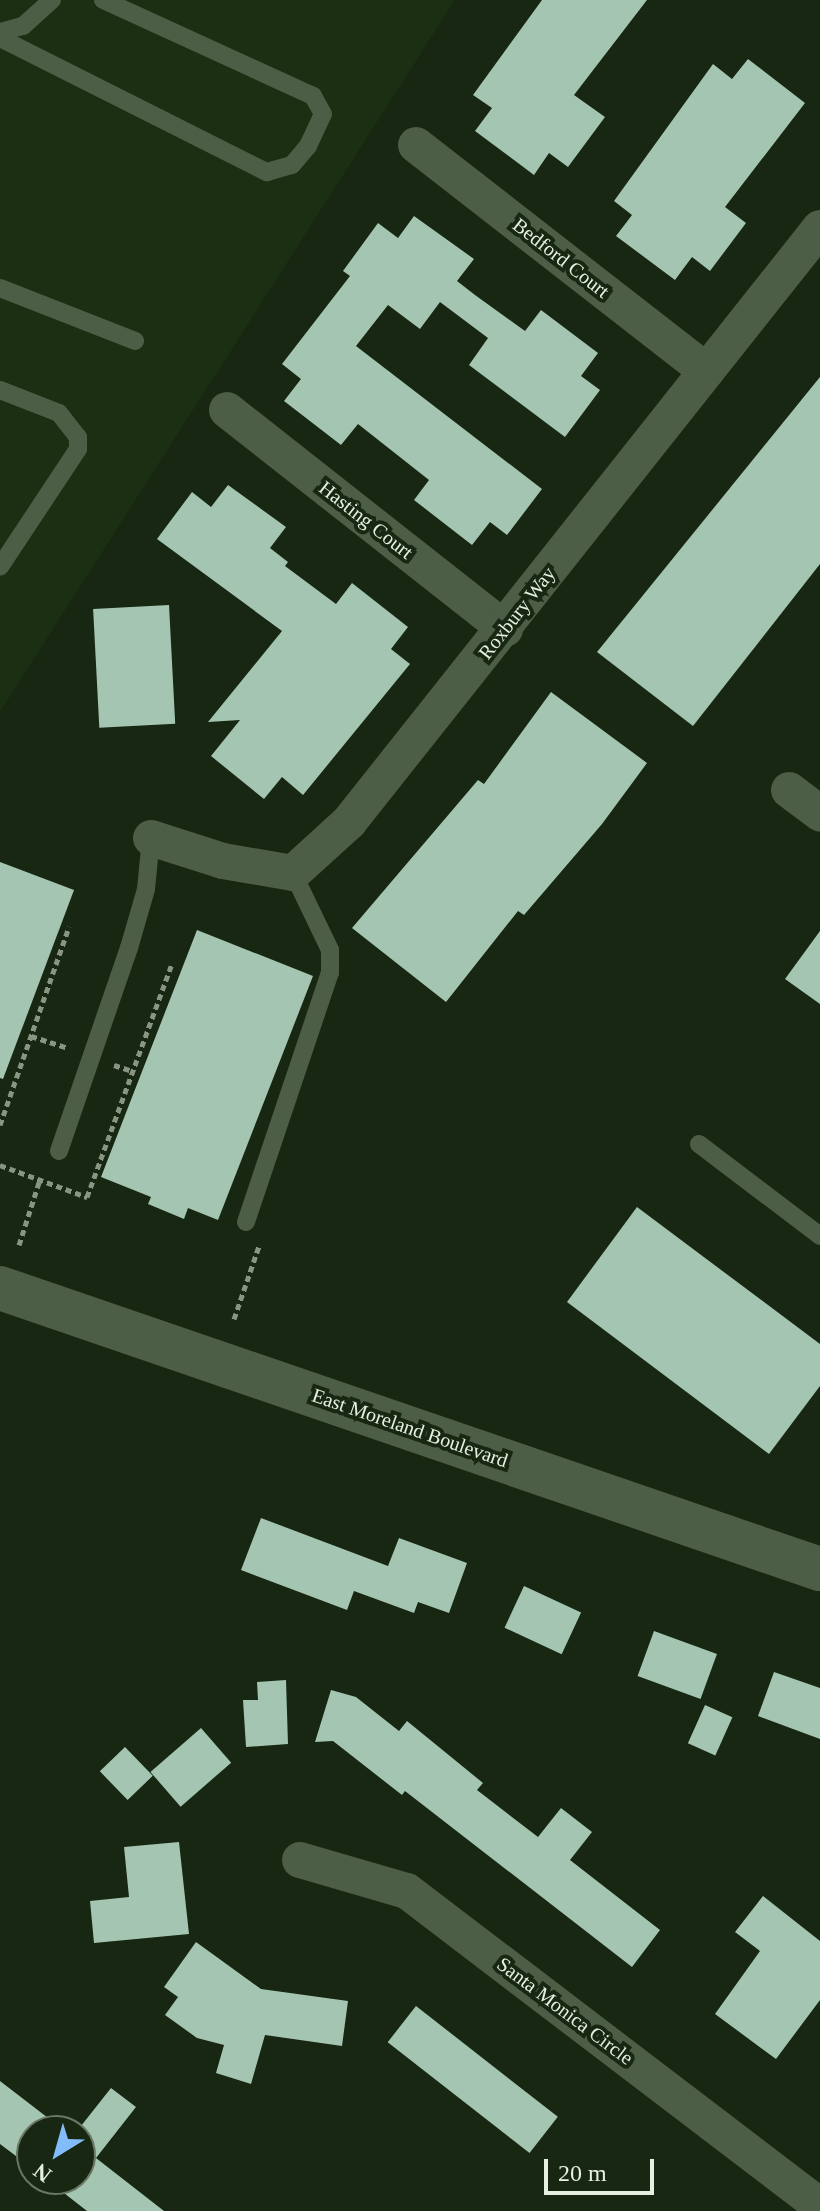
<!DOCTYPE html>
<style>
body{margin:0}
#map{position:relative;width:820px;height:2211px;overflow:hidden;background:#172711;font-family:Georgia,serif}
div>[style]{position:absolute}
.built>*{inset:0;background:#1b2f12}
.building>*{inset:0;background:#a3c5b2;transform-origin:0 0}
.path>*{height:5px;margin-top:-2.5px;transform-origin:0;background:repeating-linear-gradient(90deg,#889583 0 6px,transparent 0 10px)}
.lane>*{height:18px;margin:-9px;padding:0 9px;transform-origin:9px;border-radius:9px;background:#4c5e45}
.street>*{height:36px;margin:-18px;padding:0 18px;transform-origin:18px;border-radius:18px;background:#4c5e45}
.secondary>*{height:44px;margin:-22px;padding:0 22px;transform-origin:22px;border-radius:22px;background:#4c5e45}
span{translate:-50% -50%;white-space:nowrap;text-align:center;line-height:1.15;-webkit-text-stroke:8px #172711;paint-order:stroke}
.street-label{font-size:20px;color:#e6f0e2}
.north{position:absolute;left:16px;top:2115px;width:80px;height:80px;box-sizing:border-box;background:#172711;border:2px solid #6a7765;border-radius:50%;rotate:217deg;font-size:22px;font-weight:700;line-height:32px;text-align:center;color:#e6f0e2}
.north::after{content:'';display:block;margin:auto;width:28px;height:36px;background:#82bcfa;clip-path:polygon(50% 0,100% 100%,50% 72%,0 100%)}
.scale{position:absolute;left:544px;top:2159px;width:110px;height:36px;box-sizing:border-box;border:4px solid #e6f0e2;border-top:0;padding-left:10px;font-size:24px;line-height:28px;white-space:nowrap;color:#e6f0e2;-webkit-text-stroke:6px #172711;paint-order:stroke}
</style>
<div id="map">
<div class="built">
<i style="clip-path:polygon(0 0,455px 0,0 712px)"></i>
</div>
<div class="building">
<i style="clip-path:polygon(542px 0,647px 0,574px 95px,605px 117px,568px 167px,549px 153px,534px 175px,475px 131px,492px 108px,473px 95px)"></i>
<i style="clip-path:polygon(748px 59px,805px 103px,725px 207px,746px 223px,710px 271px,692px 257px,675px 280px,616px 236px,632px 215px,614px 201px,713px 64px,732px 79px)"></i>
<i style="clip-path:polygon(414px 216px,474px 259px,457px 281px,475px 295px,525px 331px,541px 310px,598px 353px,581px 376px,600px 390px,565px 437px,469px 365px,488px 338px,440px 302px,420px 329px,388px 305px,356px 346px,542px 489px,507px 535px,490px 522px,472px 545px,414px 500px,429px 480px,358px 424px,341px 445px,284px 401px,301px 379px,282px 364px,350px 276px,343px 271px,378px 223px,398px 238px)"></i>
<i style="clip-path:polygon(820px 377px,820px 564px,693px 726px,597px 652px)"></i>
<i style="clip-path:polygon(228px 485px,286px 527px,270px 548px,288px 562px,285px 566px,336px 604px,352px 583px,408px 627px,391px 649px,410px 664px,303px 795px,282px 777px,264px 799px,211px 756px,240px 720px,208px 722px,282px 631px,157px 539px,192px 492px,211px 507px)"></i>
<i style="left:169px;top:605px;width:119px;height:76px;rotate:87deg"></i>
<i style="clip-path:polygon(551px 692px,647px 763px,602px 824px,524px 915px,518px 911px,446px 1002px,352px 928px,478px 780px,484px 784px)"></i>
<i style="clip-path:polygon(0 862px,74px 890px,3px 1079px,0 1078px)"></i>
<i style="clip-path:polygon(197px 930px,313px 976px,218px 1220px,188px 1208px,184px 1219px,148px 1204px,151px 1197px,101px 1177px)"></i>
<i style="clip-path:polygon(820px 931px,820px 1004px,785px 979px)"></i>
<i style="clip-path:polygon(637px 1207px,820px 1344px,820px 1386px,769px 1454px,567px 1302px)"></i>
<i style="clip-path:polygon(261px 1518px,388px 1566px,399px 1538px,467px 1563px,449px 1613px,418px 1602px,414px 1613px,354px 1591px,347px 1610px,241px 1570px)"></i>
<i style="left:524px;top:1586px;width:63px;height:46px;rotate:25deg"></i>
<i style="left:654px;top:1631px;width:67px;height:48px;rotate:20deg"></i>
<i style="clip-path:polygon(774px 1672px,820px 1688px,820px 1739px,758px 1716px)"></i>
<i style="clip-path:polygon(286px 1680px,288px 1744px,246px 1747px,243px 1700px,258px 1700px,257px 1682px)"></i>
<i style="clip-path:polygon(331px 1690px,356px 1697px,399px 1731px,407px 1721px,483px 1783px,477px 1790px,538px 1837px,561px 1808px,592px 1832px,570px 1860px,660px 1930px,632px 1967px,405px 1791px,402px 1795px,333px 1741px,315px 1742px)"></i>
<i style="left:705px;top:1705px;width:30px;height:42px;rotate:24deg"></i>
<i style="left:201px;top:1728px;width:46px;height:67px;rotate:49deg"></i>
<i style="left:125px;top:1747px;width:40px;height:35px;rotate:46deg"></i>
<i style="clip-path:polygon(179px 1842px,189px 1934px,94px 1943px,90px 1901px,129px 1897px,124px 1847px)"></i>
<i style="clip-path:polygon(763px 1896px,820px 1941px,820px 2000px,776px 2059px,715px 2014px,760px 1951px,735px 1932px)"></i>
<i style="clip-path:polygon(196px 1942px,261px 1989px,348px 2001px,342px 2046px,265px 2035px,251px 2084px,216px 2073px,224px 2045px,197px 2038px,165px 2015px,178px 1997px,164px 1987px)"></i>
<i style="left:416px;top:2006px;width:180px;height:46px;rotate:38deg"></i>
<i style="clip-path:polygon(0 2081px,65px 2131px,32px 2131px,32px 2168px,0 2144px)"></i>
<i style="clip-path:polygon(111px 2088px,136px 2107px,96px 2158px,164px 2211px,87px 2211px,46px 2179px,80px 2179px,77px 2131px)"></i>
</div>
<div class="path">
<i style="left:31px;top:1036px;width:38px;rotate:18deg"></i>
<i style="left:114px;top:1065px;width:19px;rotate:18deg"></i>
<i style="left:0;top:1125px;width:210px;rotate:-70.8deg"></i>
<i style="left:0;top:1165px;width:93px;rotate:20.2deg"></i>
<i style="left:87px;top:1197px;width:249px;rotate:-70deg"></i>
<i style="left:19px;top:1245px;width:69px;rotate:-72.3deg"></i>
<i style="left:234px;top:1319px;width:77px;rotate:-71.1deg"></i>
</div>
<div class="lane">
<i style="left:0;top:32px;width:24px;rotate:-15deg"></i>
<i style="left:23px;top:26px;width:39px;rotate:-42deg"></i>
<i style="left:0;top:38px;width:299px;rotate:26.7deg"></i>
<i style="left:267px;top:172px;width:26px;rotate:-16deg"></i>
<i style="left:292px;top:165px;width:25px;rotate:-50deg"></i>
<i style="left:308px;top:146px;width:35px;rotate:-65deg"></i>
<i style="left:323px;top:114px;width:21px;rotate:-119deg"></i>
<i style="left:313px;top:96px;width:231px;rotate:-155.4deg"></i>
<i style="left:0;top:288px;width:145px;rotate:21.4deg"></i>
<i style="left:0;top:390px;width:63px;rotate:21.3deg"></i>
<i style="left:59px;top:413px;width:31px;rotate:52deg"></i>
<i style="left:78px;top:437px;width:12px;rotate:90deg"></i>
<i style="left:78px;top:449px;width:141px;rotate:123.5deg"></i>
<i style="left:699px;top:1144px;width:152px;rotate:37.2deg"></i>
<i style="left:59px;top:1151px;width:215px;rotate:-71deg"></i>
<i style="left:129px;top:948px;width:61px;rotate:-73.9deg"></i>
<i style="left:146px;top:889px;width:51px;rotate:-84.4deg"></i>
<i style="left:246px;top:1222px;width:263px;rotate:-71.4deg"></i>
<i style="left:330px;top:973px;width:23px;rotate:-90deg"></i>
<i style="left:330px;top:950px;width:85px;rotate:-115.7deg"></i>
</div>
<div class="street">
<i style="left:416px;top:145px;width:368px;rotate:37.9deg"></i>
<i style="left:227px;top:410px;width:354px;rotate:38.2deg"></i>
<i style="left:789px;top:790px;width:39px;rotate:37deg"></i>
<i style="left:151px;top:838px;width:76px;rotate:17.7deg"></i>
<i style="left:223px;top:861px;width:71px;rotate:9.7deg"></i>
<i style="left:293px;top:873px;width:76px;rotate:-42.3deg"></i>
<i style="left:349px;top:822px;width:758px;rotate:-51.59deg"></i>
<i style="left:300px;top:1860px;width:111px;rotate:16.2deg"></i>
<i style="left:407px;top:1891px;width:508px;rotate:37.32deg"></i>
</div>
<div class="secondary">
<i style="left:0;top:1288px;width:867px;rotate:18.92deg"></i>
</div>
<div class="street-label">
<span style="left:561px;top:258px;rotate:38deg">Bedford Court</span>
<span style="left:366px;top:520px;rotate:38deg">Hasting Court</span>
<span style="left:517px;top:613px;rotate:-52deg">Roxbury Way</span>
<span style="left:410px;top:1428px;rotate:19deg">East Moreland Boulevard</span>
<span style="left:565px;top:2011px;rotate:37deg">Santa Monica Circle</span>
</div>
<div class="north">N</div>
<div class="scale">20 m</div>
</div>
